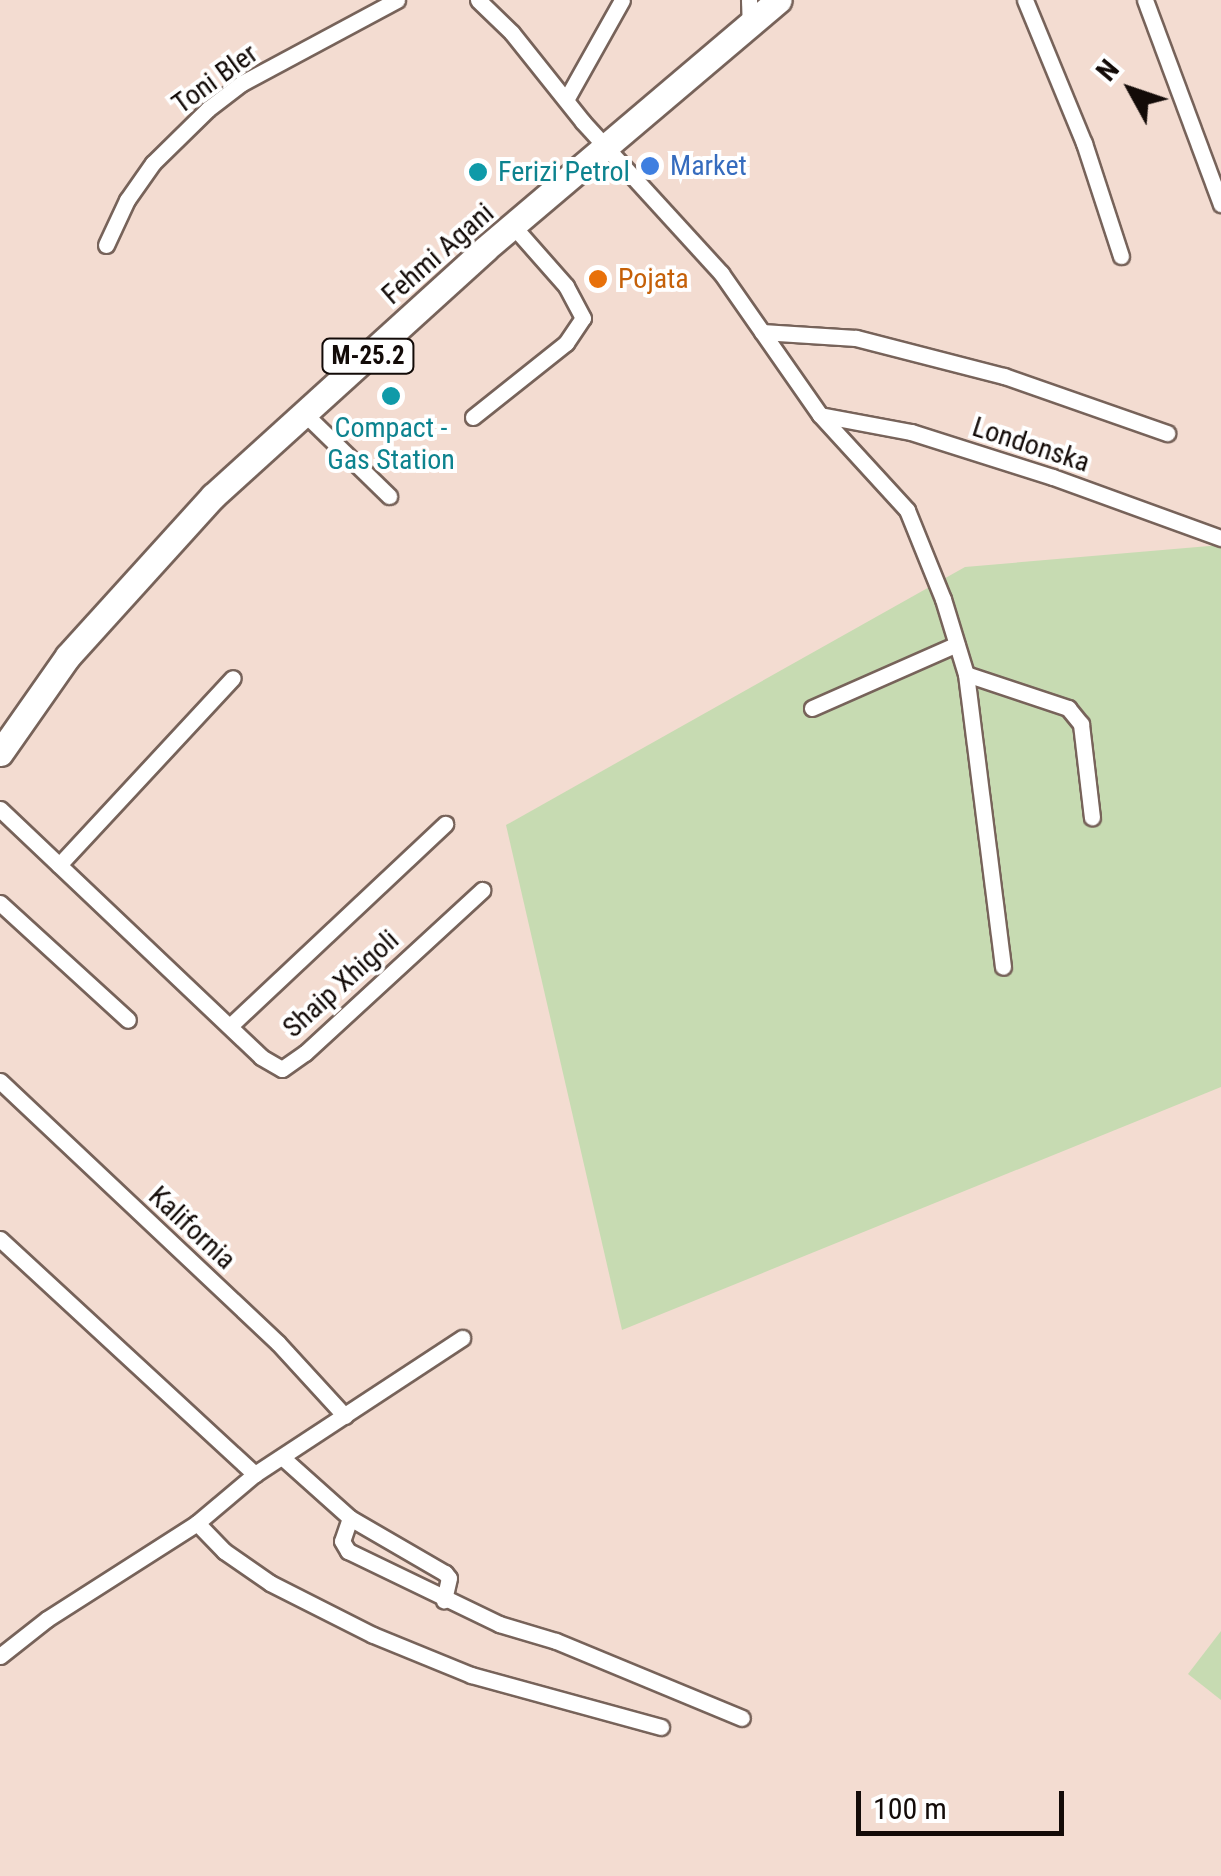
<!DOCTYPE html>
<style>
body{margin:0}
#map{position:relative;width:1221px;height:1876px;overflow:hidden;background:#f3dcd1;font-family:"Roboto Condensed",sans-serif}
div>[style]{position:absolute}
.green>*{inset:0;background:#c7dbb2}
.roads{filter:drop-shadow(2px 0 #77635a) drop-shadow(-2px 0 #77635a) drop-shadow(0 2px #77635a) drop-shadow(0 -2px #77635a)}
.street>*{height:15px;margin:-7.5px;padding:0 7.5px;transform-origin:7.5px;border-radius:7.5px;background:#fff}
.primary>*{height:25px;margin:-12.5px;padding:0 12.5px;transform-origin:12.5px;border-radius:12.5px;background:#fff}
.dots>*{width:28px;height:28px;translate:-50% -50%;box-sizing:border-box;border:5px solid #fff;border-radius:50%}
span{translate:-50% -50%;white-space:nowrap;text-align:center;line-height:1.15;-webkit-text-stroke:8px #fff;paint-order:stroke}
.shield-label span{padding:2px 8px;background:#fff;border:2px solid;border-radius:8px;-webkit-text-stroke-width:0}
.shield-label{font-size:25px;color:#130b08;font-weight:700}
.street-label{font-size:28px;color:#130b08}
.shop-label{font-size:28px;color:#366cbe}
.left{translate:0 -50%;text-align:left}
.culture-label{font-size:28px;color:#0d838f}
.food-label{font-size:28px;color:#c56008}
.north{position:absolute;left:1081px;top:40px;width:100px;height:100px;-webkit-text-stroke:8px #fff;paint-order:stroke;rotate:310deg;font-size:28px;font-weight:700;line-height:40px;text-align:center;color:#130b08}
.north::after{content:'';display:block;margin:auto;width:35px;height:45px;background:#130b08;clip-path:polygon(50% 0,100% 100%,50% 72%,0 100%)}
.scale{position:absolute;left:856px;top:1791px;width:208px;height:45px;box-sizing:border-box;border:5px solid #130b08;border-top:0;padding-left:12px;font-size:30px;line-height:35px;white-space:nowrap;color:#130b08;-webkit-text-stroke:8px #fff;paint-order:stroke}
</style>
<div id="map">
<div class="green">
<i style="clip-path:polygon(1221px 545px,1221px 1087px,622px 1330px,506px 825px,965px 567px)"></i>
<i style="clip-path:polygon(1221px 1631px,1221px 1700px,1188px 1674px)"></i>
</div>
<div class="roads">
<div class="street">
<i style="left:478px;top:0;width:47px;rotate:44.1deg"></i>
<i style="left:512px;top:33px;width:114px;rotate:51.4deg"></i>
<i style="left:583px;top:122px;width:205px;rotate:47.6deg"></i>
<i style="left:721px;top:273px;width:173px;rotate:55.1deg"></i>
<i style="left:820px;top:415px;width:93px;rotate:10.6deg"></i>
<i style="left:911px;top:432px;width:149px;rotate:17.6deg"></i>
<i style="left:1053px;top:477px;width:179px;rotate:20deg"></i>
<i style="left:749px;top:0;width:23px;rotate:88deg"></i>
<i style="left:1025px;top:0;width:155px;rotate:67.6deg"></i>
<i style="left:1084px;top:143px;width:119px;rotate:71.9deg"></i>
<i style="left:1145px;top:0;width:218px;rotate:69.6deg"></i>
<i style="left:567px;top:98px;width:112px;rotate:-60.7deg"></i>
<i style="left:106px;top:245px;width:50px;rotate:-65deg"></i>
<i style="left:127px;top:200px;width:45px;rotate:-54.9deg"></i>
<i style="left:153px;top:163px;width:77px;rotate:-44.5deg"></i>
<i style="left:208px;top:109px;width:43px;rotate:-37.4deg"></i>
<i style="left:242px;top:83px;width:176px;rotate:-28.2deg"></i>
<i style="left:762px;top:332px;width:94px;rotate:3.7deg"></i>
<i style="left:856px;top:338px;width:153px;rotate:14.4deg"></i>
<i style="left:1004px;top:376px;width:173px;rotate:19.3deg"></i>
<i style="left:304px;top:413px;width:119px;rotate:44.3deg"></i>
<i style="left:820px;top:415px;width:129px;rotate:47.5deg"></i>
<i style="left:907px;top:510px;width:96px;rotate:68deg"></i>
<i style="left:943px;top:599px;width:78px;rotate:73deg"></i>
<i style="left:966px;top:674px;width:295px;rotate:82.8deg"></i>
<i style="left:473px;top:417px;width:119px;rotate:-38.5deg"></i>
<i style="left:566px;top:343px;width:30px;rotate:-56deg"></i>
<i style="left:583px;top:318px;width:36px;rotate:-118deg"></i>
<i style="left:566px;top:286px;width:79px;rotate:-131.4deg"></i>
<i style="left:966px;top:674px;width:108px;rotate:18.4deg"></i>
<i style="left:1068px;top:708px;width:21px;rotate:51deg"></i>
<i style="left:1081px;top:724px;width:94px;rotate:83.3deg"></i>
<i style="left:812px;top:708px;width:158px;rotate:-23.8deg"></i>
<i style="left:0;top:809px;width:360px;rotate:43.5deg"></i>
<i style="left:261px;top:1057px;width:24px;rotate:30deg"></i>
<i style="left:282px;top:1069px;width:28px;rotate:-35deg"></i>
<i style="left:305px;top:1053px;width:241px;rotate:-42.6deg"></i>
<i style="left:59px;top:865px;width:255px;rotate:-47.1deg"></i>
<i style="left:0;top:903px;width:173px;rotate:42.4deg"></i>
<i style="left:231px;top:1025px;width:294px;rotate:-43.2deg"></i>
<i style="left:0;top:1081px;width:382px;rotate:43.3deg"></i>
<i style="left:278px;top:1343px;width:99px;rotate:47.5deg"></i>
<i style="left:0;top:1239px;width:347px;rotate:42.7deg"></i>
<i style="left:283px;top:1458px;width:90px;rotate:41.8deg"></i>
<i style="left:350px;top:1518px;width:24px;rotate:109deg"></i>
<i style="left:342px;top:1541px;width:12px;rotate:59deg"></i>
<i style="left:348px;top:1551px;width:168px;rotate:25.8deg"></i>
<i style="left:499px;top:1624px;width:59px;rotate:16.6deg"></i>
<i style="left:556px;top:1641px;width:201px;rotate:22.5deg"></i>
<i style="left:350px;top:1518px;width:110px;rotate:30.1deg"></i>
<i style="left:445px;top:1573px;width:6px;rotate:51deg"></i>
<i style="left:449px;top:1578px;width:23px;rotate:103deg"></i>
<i style="left:197px;top:1523px;width:39px;rotate:46deg"></i>
<i style="left:224px;top:1551px;width:56px;rotate:34.8deg"></i>
<i style="left:270px;top:1583px;width:115px;rotate:26.8deg"></i>
<i style="left:373px;top:1635px;width:106px;rotate:22.2deg"></i>
<i style="left:471px;top:1675px;width:197px;rotate:15.3deg"></i>
<i style="left:0;top:1656px;width:60px;rotate:-38.2deg"></i>
<i style="left:47px;top:1619px;width:178px;rotate:-32.6deg"></i>
<i style="left:197px;top:1523px;width:76px;rotate:-40.2deg"></i>
<i style="left:255px;top:1474px;width:248px;rotate:-33.3deg"></i>
</div>
<div class="primary">
<i style="left:0;top:753px;width:118px;rotate:-55deg"></i>
<i style="left:68px;top:656px;width:216px;rotate:-47.8deg"></i>
<i style="left:213px;top:496px;width:367px;rotate:-42.2deg"></i>
<i style="left:485px;top:249px;width:385px;rotate:-40.3deg"></i>
</div>
</div>
<div class="dots">
<i style="left:650px;top:166px;background:#3f7fe0"></i>
<i style="left:478px;top:172px;background:#0f9aa8"></i>
<i style="left:598px;top:279px;background:#e8710a"></i>
<i style="left:391px;top:396px;background:#0f9aa8"></i>
</div>
<div class="shield-label">
<span style="left:368px;top:356px">M-25.2</span>
</div>
<div class="street-label">
<span style="left:215px;top:79px;rotate:-36deg">Toni Bler</span>
<span style="left:438px;top:254px;rotate:-41deg">Fehmi Agani</span>
<span style="left:1031px;top:445px;rotate:18deg">Londonska</span>
<span style="left:341px;top:984px;rotate:-42deg">Shaip Xhigoli</span>
<span style="left:192px;top:1228px;rotate:43deg">Kalifornia</span>
</div>
<div class="shop-label">
<span class="left" style="left:670px;top:166px">Market</span>
</div>
<div class="culture-label">
<span class="left" style="left:498px;top:172px">Ferizi Petrol</span>
<span style="left:391px;top:444px">Compact -<br>Gas Station</span>
</div>
<div class="food-label">
<span class="left" style="left:618px;top:279px">Pojata</span>
</div>
<div class="north">N</div>
<div class="scale">100 m</div>
</div>
